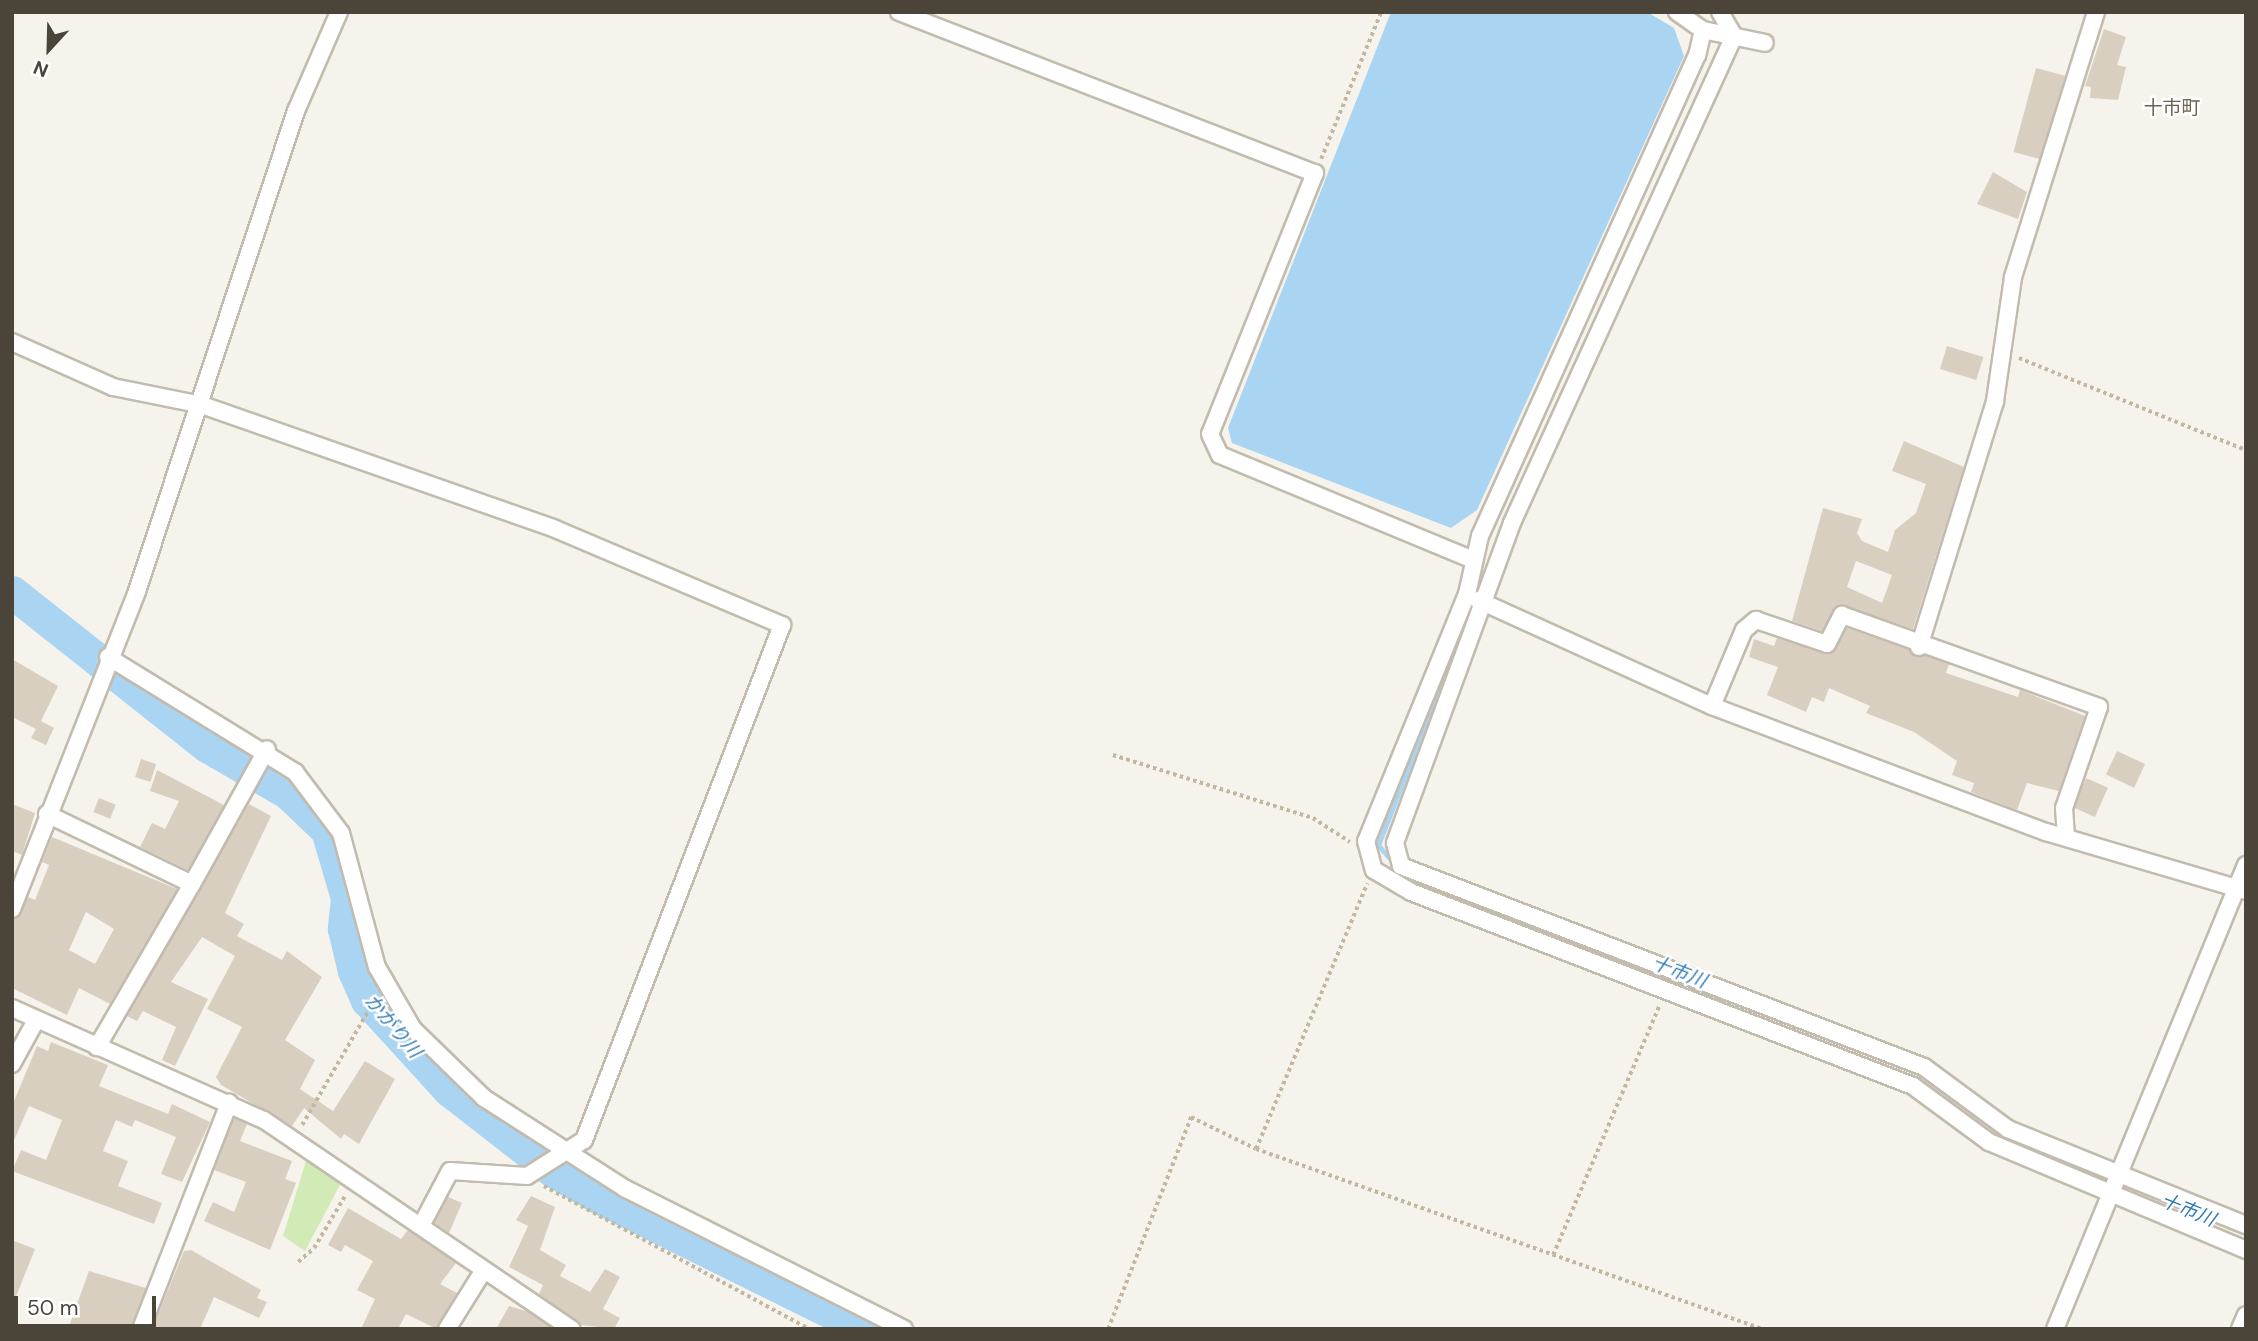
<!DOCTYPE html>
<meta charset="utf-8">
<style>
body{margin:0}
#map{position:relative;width:2258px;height:1341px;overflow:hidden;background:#f6f3ec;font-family:"DM Sans","Noto Sans JP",sans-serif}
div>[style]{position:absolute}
.green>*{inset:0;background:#d2eab5}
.water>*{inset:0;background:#a9d4f2}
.stream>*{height:5px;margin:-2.5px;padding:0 2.5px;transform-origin:2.5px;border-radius:2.5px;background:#a9d4f2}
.river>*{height:33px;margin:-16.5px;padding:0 16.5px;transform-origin:16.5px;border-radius:16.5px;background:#a9d4f2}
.building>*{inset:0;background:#d8cfc1;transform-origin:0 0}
.path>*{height:3.5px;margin-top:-1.75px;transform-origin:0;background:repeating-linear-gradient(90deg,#c4b79f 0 3.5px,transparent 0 7px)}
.roads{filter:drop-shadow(2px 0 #c2bbae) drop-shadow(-2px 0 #c2bbae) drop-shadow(0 2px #c2bbae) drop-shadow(0 -2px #c2bbae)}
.street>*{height:16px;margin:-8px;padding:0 8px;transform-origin:8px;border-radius:8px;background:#fff}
span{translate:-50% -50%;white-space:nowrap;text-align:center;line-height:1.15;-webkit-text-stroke:5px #fff;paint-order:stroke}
.neighbourhood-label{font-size:19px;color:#6e6250}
.water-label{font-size:19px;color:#2e7ab2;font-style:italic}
.frame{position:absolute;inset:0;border:14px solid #4b4439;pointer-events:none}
.north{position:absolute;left:14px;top:14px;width:70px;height:70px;-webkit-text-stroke:5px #fff;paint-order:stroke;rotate:202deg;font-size:19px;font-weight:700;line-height:28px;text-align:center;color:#4b4439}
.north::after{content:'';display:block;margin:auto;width:24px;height:32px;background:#4b4439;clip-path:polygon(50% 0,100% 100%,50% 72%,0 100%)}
.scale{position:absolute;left:14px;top:1296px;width:142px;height:32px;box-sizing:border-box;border:4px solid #4b4439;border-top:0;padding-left:9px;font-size:21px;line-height:24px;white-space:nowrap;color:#4b4439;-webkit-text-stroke:5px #fff;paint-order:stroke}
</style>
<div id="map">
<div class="green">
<i style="clip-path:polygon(307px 1158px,341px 1183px,305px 1251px,283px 1236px)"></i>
</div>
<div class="water">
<i style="clip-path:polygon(1391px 12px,1647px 12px,1674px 28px,1684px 56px,1477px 510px,1451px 528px,1232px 443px,1228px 428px)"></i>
</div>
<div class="stream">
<i style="left:1395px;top:864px;width:25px;rotate:-132deg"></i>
<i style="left:1378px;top:845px;width:301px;rotate:-68.6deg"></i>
<i style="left:2229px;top:1227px;width:18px;rotate:19deg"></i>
</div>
<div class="river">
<i style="left:12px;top:592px;width:248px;rotate:38.3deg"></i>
<i style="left:207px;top:746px;width:94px;rotate:30.1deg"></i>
<i style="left:288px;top:793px;width:54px;rotate:43.5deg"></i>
<i style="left:327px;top:830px;width:71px;rotate:73.6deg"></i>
<i style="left:347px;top:898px;width:31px;rotate:96deg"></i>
<i style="left:344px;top:929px;width:43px;rotate:76.6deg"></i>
<i style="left:354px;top:971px;width:32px;rotate:66deg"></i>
<i style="left:367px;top:1000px;width:122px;rotate:47.7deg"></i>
<i style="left:449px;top:1090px;width:132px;rotate:37.9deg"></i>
<i style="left:553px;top:1171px;width:52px;rotate:30deg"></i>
<i style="left:598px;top:1197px;width:298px;rotate:26.3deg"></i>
</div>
<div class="building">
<i style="clip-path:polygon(2104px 29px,2126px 37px,2117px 65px,2126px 67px,2118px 100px,2090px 98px,2091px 87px,2085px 86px)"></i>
<i style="left:2036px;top:68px;width:30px;height:87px;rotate:15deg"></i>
<i style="clip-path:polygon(1993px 172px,2027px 192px,2018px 219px,1977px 204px)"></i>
<i style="left:1947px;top:346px;width:38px;height:24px;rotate:17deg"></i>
<i style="clip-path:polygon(evenodd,1904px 441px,1964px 467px,1913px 629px,1841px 605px,1822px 631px,1792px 621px,1823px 508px,1862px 519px,1857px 533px,1862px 541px,1888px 552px,1895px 530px,1916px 513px,1926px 484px,1892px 471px,1904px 441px,1856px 561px,1892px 575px,1882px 603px,1847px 587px,1856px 561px)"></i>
<i style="clip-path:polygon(1847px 628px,1949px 664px,1946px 673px,2018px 697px,2020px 690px,2085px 716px,2059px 791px,2027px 783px,2017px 810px,1971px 792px,1974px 783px,1952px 775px,1957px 761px,1914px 732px,1866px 713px,1870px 706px,1829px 688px,1824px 702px,1812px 697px,1806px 712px,1767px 695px,1778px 667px,1749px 657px,1754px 639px,1774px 646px,1777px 638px,1828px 654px)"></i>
<i style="clip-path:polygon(12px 659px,58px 686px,41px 721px,54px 728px,46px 745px,31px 738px,36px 729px,12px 717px)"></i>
<i style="left:2117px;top:751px;width:31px;height:26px;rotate:25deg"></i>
<i style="left:141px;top:759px;width:16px;height:19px;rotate:18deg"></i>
<i style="clip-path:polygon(157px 770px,224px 805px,188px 870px,140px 847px,152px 823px,165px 829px,179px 801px,150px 791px)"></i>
<i style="left:2086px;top:778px;width:24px;height:32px;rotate:24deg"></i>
<i style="left:99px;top:798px;width:18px;height:15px;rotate:22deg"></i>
<i style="clip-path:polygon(12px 804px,35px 813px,22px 855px,12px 851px)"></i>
<i style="clip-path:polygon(249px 804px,271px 816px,225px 913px,244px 924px,237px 936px,282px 960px,287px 951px,322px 977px,285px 1040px,315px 1060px,300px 1089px,333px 1111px,365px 1061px,395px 1079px,359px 1144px,344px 1134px,341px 1139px,304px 1108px,292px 1126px,221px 1085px,216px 1077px,242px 1027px,207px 1009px,235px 956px,202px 937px,171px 982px,208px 999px,175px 1066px,162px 1060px,176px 1027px,143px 1011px,137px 1021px,127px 1016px)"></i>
<i style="clip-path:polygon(evenodd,52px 837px,177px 889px,110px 1004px,79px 988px,67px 1015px,12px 988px,12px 921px,28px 897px,35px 900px,49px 865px,42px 862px,52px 837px,86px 912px,114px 929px,95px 964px,69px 950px,86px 912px)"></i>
<i style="clip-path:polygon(51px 1042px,108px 1065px,99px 1086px,168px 1114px,172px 1104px,210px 1122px,182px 1182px,161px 1174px,176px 1137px,135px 1120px,132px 1127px,116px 1120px,103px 1151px,128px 1161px,118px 1186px,162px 1203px,154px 1224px,12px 1171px,21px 1150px,46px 1160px,62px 1120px,29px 1106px,12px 1145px,12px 1106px,37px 1046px,48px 1051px)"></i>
<i style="clip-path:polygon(234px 1118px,247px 1124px,240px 1141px,292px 1161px,285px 1179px,296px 1183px,270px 1250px,204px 1221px,213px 1202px,234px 1212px,246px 1182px,214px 1170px)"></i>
<i style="clip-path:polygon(531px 1196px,555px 1207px,540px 1250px,566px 1265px,560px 1276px,590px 1292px,605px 1269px,620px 1277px,603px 1309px,620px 1318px,614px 1329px,582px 1325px,539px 1294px,543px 1285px,509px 1267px,528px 1226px,516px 1220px)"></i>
<i style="clip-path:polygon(448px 1197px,462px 1203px,449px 1233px,434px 1223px)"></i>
<i style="clip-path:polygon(348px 1208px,401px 1239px,408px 1230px,456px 1263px,440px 1284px,457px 1293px,437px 1329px,406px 1314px,398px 1329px,361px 1329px,375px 1299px,357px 1290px,373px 1261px,345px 1245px,341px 1252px,328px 1245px)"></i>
<i style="clip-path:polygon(12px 1240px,35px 1249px,13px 1304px,12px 1304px)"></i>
<i style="clip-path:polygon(191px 1250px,261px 1290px,257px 1298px,267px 1302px,259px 1318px,214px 1297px,200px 1329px,152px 1329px,184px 1251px)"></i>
<i style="clip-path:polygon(89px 1271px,146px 1288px,131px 1329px,68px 1329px)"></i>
<i style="clip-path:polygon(509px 1306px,529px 1312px,553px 1329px,496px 1329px)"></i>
</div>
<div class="path">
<i style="left:1321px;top:159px;width:159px;rotate:-67.8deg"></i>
<i style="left:2019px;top:358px;width:245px;rotate:22.1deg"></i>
<i style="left:1113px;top:755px;width:210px;rotate:17.5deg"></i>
<i style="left:1313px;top:818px;width:44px;rotate:33deg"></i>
<i style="left:302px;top:1125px;width:146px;rotate:-59.9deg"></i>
<i style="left:1256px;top:1149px;width:288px;rotate:-67.3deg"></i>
<i style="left:544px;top:1186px;width:302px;rotate:28.3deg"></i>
<i style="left:1553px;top:1255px;width:271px;rotate:-66.9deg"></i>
<i style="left:298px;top:1262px;width:21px;rotate:-41deg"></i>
<i style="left:314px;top:1248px;width:63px;rotate:-59.3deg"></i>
<i style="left:1108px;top:1329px;width:228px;rotate:-68.6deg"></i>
<i style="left:1191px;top:1117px;width:72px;rotate:26.2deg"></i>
<i style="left:1256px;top:1149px;width:537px;rotate:19.58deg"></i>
</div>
<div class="roads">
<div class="street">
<i style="left:899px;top:12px;width:446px;rotate:21.2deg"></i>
<i style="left:1315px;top:173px;width:281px;rotate:111.9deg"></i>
<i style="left:1210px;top:434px;width:23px;rotate:65deg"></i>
<i style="left:1220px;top:455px;width:275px;rotate:22.5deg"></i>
<i style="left:1677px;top:12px;width:32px;rotate:35deg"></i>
<i style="left:1703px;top:30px;width:26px;rotate:103deg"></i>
<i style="left:1697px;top:55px;width:528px;rotate:114.28deg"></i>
<i style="left:1480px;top:536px;width:59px;rotate:102.6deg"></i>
<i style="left:1467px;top:594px;width:267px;rotate:112.2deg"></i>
<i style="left:1366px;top:841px;width:30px;rotate:75deg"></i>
<i style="left:1374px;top:870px;width:43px;rotate:30.7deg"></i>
<i style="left:1411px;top:892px;width:538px;rotate:21.13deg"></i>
<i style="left:1913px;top:1086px;width:94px;rotate:36.4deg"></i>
<i style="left:1989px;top:1142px;width:279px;rotate:22.8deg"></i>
<i style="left:1720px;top:12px;width:28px;rotate:60deg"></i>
<i style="left:1734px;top:36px;width:535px;rotate:114.51deg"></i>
<i style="left:1512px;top:523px;width:341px;rotate:110.1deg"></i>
<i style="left:1395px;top:843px;width:24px;rotate:75deg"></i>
<i style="left:1401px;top:866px;width:560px;rotate:21.02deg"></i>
<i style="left:1924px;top:1067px;width:104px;rotate:36.4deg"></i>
<i style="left:2008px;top:1129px;width:257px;rotate:22deg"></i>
<i style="left:1703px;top:30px;width:63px;rotate:11.8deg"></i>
<i style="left:12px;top:342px;width:111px;rotate:24deg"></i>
<i style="left:113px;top:387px;width:91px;rotate:11.4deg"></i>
<i style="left:202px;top:405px;width:372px;rotate:19.3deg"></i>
<i style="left:553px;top:528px;width:249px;rotate:23deg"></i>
<i style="left:782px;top:625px;width:552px;rotate:111.03deg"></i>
<i style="left:584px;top:1140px;width:67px;rotate:147.7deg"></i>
<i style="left:527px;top:1176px;width:77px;rotate:-176.3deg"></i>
<i style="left:450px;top:1171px;width:60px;rotate:117.8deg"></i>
<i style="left:1478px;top:600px;width:257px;rotate:24.4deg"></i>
<i style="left:1712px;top:706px;width:357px;rotate:20.7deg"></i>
<i style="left:2046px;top:832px;width:209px;rotate:16.4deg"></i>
<i style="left:1919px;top:647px;width:257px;rotate:-72.8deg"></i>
<i style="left:1995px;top:401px;width:125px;rotate:-81.7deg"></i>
<i style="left:2013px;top:277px;width:278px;rotate:-72.6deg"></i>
<i style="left:108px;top:657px;width:220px;rotate:31.6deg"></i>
<i style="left:295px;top:772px;width:76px;rotate:53deg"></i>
<i style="left:341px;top:833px;width:139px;rotate:75deg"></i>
<i style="left:377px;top:967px;width:72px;rotate:59.9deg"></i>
<i style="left:413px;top:1029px;width:99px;rotate:44.2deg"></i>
<i style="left:484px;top:1098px;width:169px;rotate:32.7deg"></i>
<i style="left:626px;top:1189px;width:311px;rotate:26.7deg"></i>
<i style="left:1712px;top:706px;width:82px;rotate:-67.2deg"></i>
<i style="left:1744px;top:630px;width:16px;rotate:-40deg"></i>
<i style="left:1756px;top:620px;width:75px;rotate:18.7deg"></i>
<i style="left:1827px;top:644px;width:33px;rotate:-63deg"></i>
<i style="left:1842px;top:615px;width:273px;rotate:19.7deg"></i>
<i style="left:2099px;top:707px;width:107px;rotate:109.1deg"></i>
<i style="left:2064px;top:808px;width:26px;rotate:86deg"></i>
<i style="left:47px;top:814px;width:161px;rotate:25.8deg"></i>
<i style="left:192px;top:884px;width:189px;rotate:120.2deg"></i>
<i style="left:192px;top:884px;width:154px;rotate:-60.9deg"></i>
<i style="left:12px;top:909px;width:342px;rotate:-68.5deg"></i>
<i style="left:137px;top:591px;width:506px;rotate:-71.67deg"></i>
<i style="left:296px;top:111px;width:108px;rotate:-66.5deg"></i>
<i style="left:12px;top:1008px;width:276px;rotate:24deg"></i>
<i style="left:264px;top:1120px;width:372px;rotate:34.2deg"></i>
<i style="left:12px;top:1064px;width:48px;rotate:-61.3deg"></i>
<i style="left:141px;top:1329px;width:243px;rotate:-68.7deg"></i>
<i style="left:447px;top:1329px;width:66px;rotate:-58deg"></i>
<i style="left:2055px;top:1329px;width:502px;rotate:-67.63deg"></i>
<i style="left:2240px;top:1329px;width:15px;rotate:-67deg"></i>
</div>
</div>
<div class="neighbourhood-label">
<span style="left:2172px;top:108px">十市町</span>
</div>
<div class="water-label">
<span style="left:1679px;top:972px;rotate:21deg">十市川</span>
<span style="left:393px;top:1026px;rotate:50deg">かがり川</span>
<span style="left:2188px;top:1210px;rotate:22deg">十市川</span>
</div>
<div class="frame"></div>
<div class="north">N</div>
<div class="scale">50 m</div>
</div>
